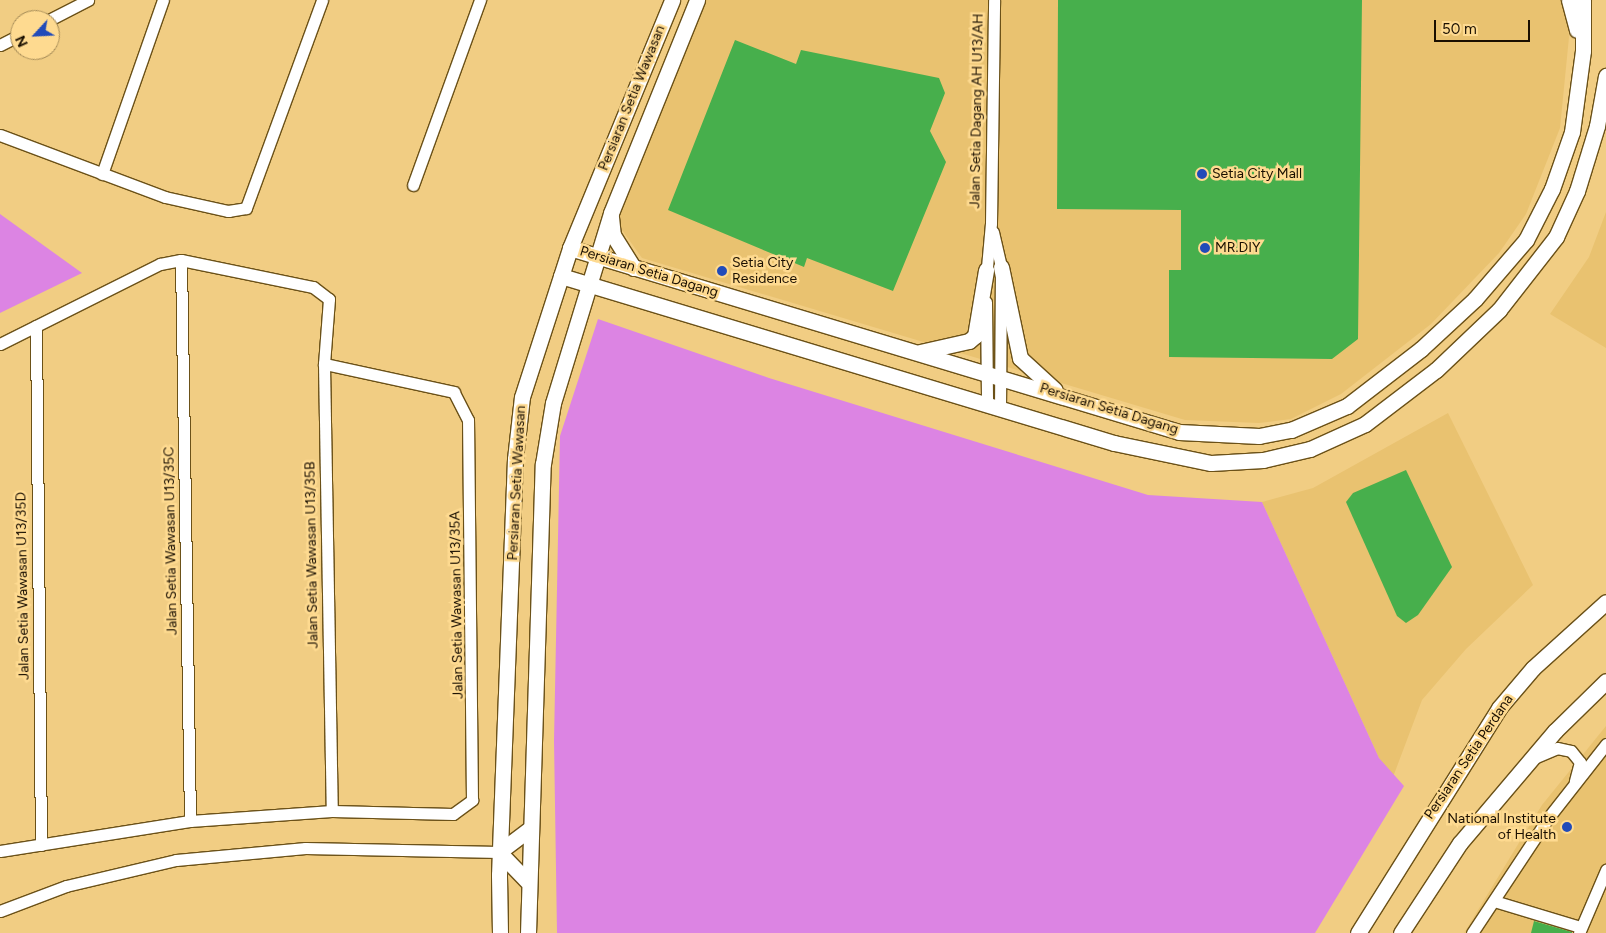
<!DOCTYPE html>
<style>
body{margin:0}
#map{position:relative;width:1606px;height:933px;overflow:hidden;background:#f1cd83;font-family:Figtree,sans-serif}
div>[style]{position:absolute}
.built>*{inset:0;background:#e9c270}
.green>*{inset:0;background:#dc84e3}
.building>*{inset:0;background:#47af4c}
.roads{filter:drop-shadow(1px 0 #6b5118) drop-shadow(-1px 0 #6b5118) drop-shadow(0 1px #6b5118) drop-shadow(0 -1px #6b5118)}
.street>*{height:11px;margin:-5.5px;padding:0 5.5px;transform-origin:5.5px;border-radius:5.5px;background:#fff}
.secondary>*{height:15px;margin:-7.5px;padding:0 7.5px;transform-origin:7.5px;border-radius:7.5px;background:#fff}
.dots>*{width:14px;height:14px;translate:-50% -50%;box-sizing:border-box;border:2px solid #feda90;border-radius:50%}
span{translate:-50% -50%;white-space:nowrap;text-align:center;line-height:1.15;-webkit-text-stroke:5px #feda90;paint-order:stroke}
.street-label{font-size:14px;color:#1a0f00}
.poi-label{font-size:14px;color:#1a0f00}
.left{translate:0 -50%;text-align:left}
.right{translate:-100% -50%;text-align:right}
.north{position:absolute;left:10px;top:10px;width:50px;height:50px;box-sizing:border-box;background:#feda90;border:1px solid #a38956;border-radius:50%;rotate:245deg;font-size:14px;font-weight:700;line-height:20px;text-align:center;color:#1a0f00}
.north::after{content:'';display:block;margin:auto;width:18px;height:22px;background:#214bb9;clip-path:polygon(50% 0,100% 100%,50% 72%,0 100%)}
.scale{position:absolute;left:1434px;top:20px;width:96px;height:22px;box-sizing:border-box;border:2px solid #1a0f00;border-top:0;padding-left:6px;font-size:15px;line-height:18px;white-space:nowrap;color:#1a0f00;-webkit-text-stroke:4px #feda90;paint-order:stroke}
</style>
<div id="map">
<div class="built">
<i style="clip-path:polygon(705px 0,1565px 0,1569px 37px,1560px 128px,1526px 214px,1499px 253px,1431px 324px,1341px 394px,1291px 419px,1259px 423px,1185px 420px,642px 258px,617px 223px)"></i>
<i style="clip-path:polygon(1606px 212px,1606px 348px,1550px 314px,1589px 257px)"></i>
<i style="clip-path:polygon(1448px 413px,1533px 585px,1466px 649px,1422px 700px,1393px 777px,1379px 758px,1262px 502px,1313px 488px)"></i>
<i style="clip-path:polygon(1606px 726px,1606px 933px,1464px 933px,1542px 805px)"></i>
</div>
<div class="green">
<i style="clip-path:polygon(0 214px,82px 273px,0 313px)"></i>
<i style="clip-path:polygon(598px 319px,769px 378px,1148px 495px,1262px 502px,1379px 758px,1404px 786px,1315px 933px,557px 933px,554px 741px,560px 436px)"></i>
</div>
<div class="building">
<i style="clip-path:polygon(1058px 0,1362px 0,1358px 339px,1332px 359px,1169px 357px,1169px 270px,1181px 270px,1181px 210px,1057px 209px)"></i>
<i style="clip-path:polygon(735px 40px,796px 64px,801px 50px,939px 78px,945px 93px,930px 131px,946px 162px,893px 291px,807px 258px,804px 267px,668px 210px)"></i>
<i style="clip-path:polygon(1406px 470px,1452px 567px,1418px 615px,1406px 623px,1397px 616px,1346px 502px,1353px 493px)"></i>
<i style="clip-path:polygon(1534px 921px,1572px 932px,1572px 933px,1531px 933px)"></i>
</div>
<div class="roads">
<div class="street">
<i style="left:49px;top:20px;width:44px;rotate:-27.1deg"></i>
<i style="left:0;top:45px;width:22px;rotate:-27deg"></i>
<i style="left:0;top:135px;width:176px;rotate:20.6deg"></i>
<i style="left:165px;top:197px;width:65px;rotate:12.5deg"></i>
<i style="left:228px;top:211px;width:18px;rotate:-9deg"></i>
<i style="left:246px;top:208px;width:221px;rotate:-69.9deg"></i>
<i style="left:102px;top:174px;width:184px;rotate:-70.7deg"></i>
<i style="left:413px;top:185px;width:197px;rotate:-70.1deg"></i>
<i style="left:993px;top:232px;width:36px;rotate:77deg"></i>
<i style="left:1001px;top:267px;width:142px;rotate:90.4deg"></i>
<i style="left:181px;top:260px;width:561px;rotate:89.08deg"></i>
<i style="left:986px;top:278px;width:55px;rotate:-84.8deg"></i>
<i style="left:991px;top:223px;width:223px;rotate:-89.2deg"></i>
<i style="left:986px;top:302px;width:103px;rotate:89.4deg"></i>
<i style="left:36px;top:326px;width:519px;rotate:89.45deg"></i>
<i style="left:0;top:344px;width:179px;rotate:-26.6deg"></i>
<i style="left:160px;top:264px;width:21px;rotate:-11deg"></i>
<i style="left:181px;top:260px;width:135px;rotate:11.6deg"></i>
<i style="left:313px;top:287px;width:20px;rotate:37deg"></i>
<i style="left:329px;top:299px;width:65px;rotate:94.4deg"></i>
<i style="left:324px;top:364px;width:447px;rotate:89deg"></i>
<i style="left:1534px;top:758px;width:25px;rotate:-23deg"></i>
<i style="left:1557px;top:748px;width:14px;rotate:12deg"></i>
<i style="left:1571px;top:751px;width:14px;rotate:51deg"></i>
<i style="left:1580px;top:762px;width:20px;rotate:105deg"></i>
<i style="left:0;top:851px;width:192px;rotate:-9deg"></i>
<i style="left:190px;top:821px;width:142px;rotate:-4deg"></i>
<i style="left:332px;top:811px;width:121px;rotate:1.4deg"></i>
<i style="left:453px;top:814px;width:24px;rotate:-36deg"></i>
<i style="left:472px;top:800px;width:380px;rotate:-90.6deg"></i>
<i style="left:468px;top:420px;width:31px;rotate:-117deg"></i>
<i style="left:454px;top:392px;width:133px;rotate:-167.8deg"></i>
<i style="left:1494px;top:901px;width:90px;rotate:16.8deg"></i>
<i style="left:0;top:911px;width:71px;rotate:-20.7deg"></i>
<i style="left:66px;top:886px;width:113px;rotate:-13.3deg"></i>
<i style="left:176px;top:860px;width:130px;rotate:-5.3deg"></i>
<i style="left:305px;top:848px;width:194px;rotate:1.2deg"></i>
<i style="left:1472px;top:933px;width:138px;rotate:-56.5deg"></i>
<i style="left:1548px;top:818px;width:94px;rotate:-51.9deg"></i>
<i style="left:1579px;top:933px;width:69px;rotate:-66.8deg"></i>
</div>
<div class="secondary">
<i style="left:1569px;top:0;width:31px;rotate:75deg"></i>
<i style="left:611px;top:217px;width:18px;rotate:84deg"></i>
<i style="left:613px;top:235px;width:39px;rotate:58deg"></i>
<i style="left:570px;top:248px;width:636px;rotate:16.81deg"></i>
<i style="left:1179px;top:432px;width:80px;rotate:2.9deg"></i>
<i style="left:1259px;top:436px;width:33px;rotate:-11deg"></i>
<i style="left:1291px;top:430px;width:61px;rotate:-23.2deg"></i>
<i style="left:1347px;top:406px;width:93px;rotate:-37.6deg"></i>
<i style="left:1421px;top:349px;width:74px;rotate:-42.8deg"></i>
<i style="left:1475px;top:299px;width:78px;rotate:-49.2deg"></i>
<i style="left:1526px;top:240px;width:57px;rotate:-63deg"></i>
<i style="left:1552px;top:189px;width:60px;rotate:-70.7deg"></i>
<i style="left:1572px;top:132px;width:82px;rotate:-82.3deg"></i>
<i style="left:1583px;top:51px;width:51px;rotate:-90deg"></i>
<i style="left:1001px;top:267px;width:93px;rotate:78.2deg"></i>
<i style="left:1020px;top:358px;width:47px;rotate:42.4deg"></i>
<i style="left:561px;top:276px;width:578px;rotate:16.8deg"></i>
<i style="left:1114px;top:443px;width:99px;rotate:11.7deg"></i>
<i style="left:1211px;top:463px;width:52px;rotate:-3.3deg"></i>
<i style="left:1263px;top:460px;width:48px;rotate:-13.2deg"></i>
<i style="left:1310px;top:449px;width:60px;rotate:-24.4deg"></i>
<i style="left:1365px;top:424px;width:89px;rotate:-37.3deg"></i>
<i style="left:1436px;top:370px;width:87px;rotate:-43.6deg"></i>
<i style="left:1499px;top:310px;width:93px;rotate:-52deg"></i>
<i style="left:1556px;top:237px;width:51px;rotate:-65.5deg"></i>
<i style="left:1577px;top:191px;width:68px;rotate:-72.9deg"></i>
<i style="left:1597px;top:126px;width:51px;rotate:-79.8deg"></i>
<i style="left:920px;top:352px;width:50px;rotate:-12.7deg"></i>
<i style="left:969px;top:341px;width:8px;rotate:-40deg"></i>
<i style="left:975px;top:336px;width:67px;rotate:-80.5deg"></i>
<i style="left:499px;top:852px;width:40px;rotate:46deg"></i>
<i style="left:499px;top:852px;width:39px;rotate:-37deg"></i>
<i style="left:500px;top:933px;width:58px;rotate:-91deg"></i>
<i style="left:499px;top:875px;width:416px;rotate:-87.8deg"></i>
<i style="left:515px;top:459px;width:62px;rotate:-83.6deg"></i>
<i style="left:522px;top:397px;width:157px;rotate:-72.1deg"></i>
<i style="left:570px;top:248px;width:268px;rotate:-67.6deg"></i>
<i style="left:528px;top:933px;width:469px;rotate:-88.2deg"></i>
<i style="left:543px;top:464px;width:62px;rotate:-80.7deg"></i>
<i style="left:553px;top:403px;width:199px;rotate:-73deg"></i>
<i style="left:611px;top:213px;width:230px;rotate:-68deg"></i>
<i style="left:1358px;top:933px;width:266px;rotate:-57.9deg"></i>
<i style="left:1499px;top:708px;width:52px;rotate:-49.6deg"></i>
<i style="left:1533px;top:668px;width:98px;rotate:-42.1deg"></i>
<i style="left:1401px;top:933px;width:108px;rotate:-56.8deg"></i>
<i style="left:1460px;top:843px;width:147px;rotate:-49.7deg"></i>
<i style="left:1555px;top:731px;width:71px;rotate:-44.4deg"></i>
</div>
</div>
<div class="dots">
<i style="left:1202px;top:174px;background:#214bb9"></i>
<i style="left:1205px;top:248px;background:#214bb9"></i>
<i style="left:722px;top:271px;background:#214bb9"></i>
<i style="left:1567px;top:827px;background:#214bb9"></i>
</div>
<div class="street-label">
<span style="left:632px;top:98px;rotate:-68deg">Persiaran Setia Wawasan</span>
<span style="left:977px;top:111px;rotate:-89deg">Jalan Setia Dagang AH U13/AH</span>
<span style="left:649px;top:272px;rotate:17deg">Persiaran Setia Dagang</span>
<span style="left:1109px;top:409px;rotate:17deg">Persiaran Setia Dagang</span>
<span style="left:517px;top:483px;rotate:-87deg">Persiaran Setia Wawasan</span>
<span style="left:171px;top:541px;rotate:-91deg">Jalan Setia Wawasan U13/35C</span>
<span style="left:312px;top:555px;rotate:-91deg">Jalan Setia Wawasan U13/35B</span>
<span style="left:23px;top:586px;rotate:-91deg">Jalan Setia Wawasan U13/35D</span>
<span style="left:457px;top:605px;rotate:-91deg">Jalan Setia Wawasan U13/35A</span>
<span style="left:1469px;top:757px;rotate:-56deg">Persiaran Setia Perdana</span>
</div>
<div class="poi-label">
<span class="left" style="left:1212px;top:174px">Setia City Mall</span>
<span class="left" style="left:1215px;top:248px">MR.DIY</span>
<span class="left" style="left:732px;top:271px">Setia City<br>Residence</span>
<span class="right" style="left:1556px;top:827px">National Institute<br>of Health</span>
</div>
<div class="north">N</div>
<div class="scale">50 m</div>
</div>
